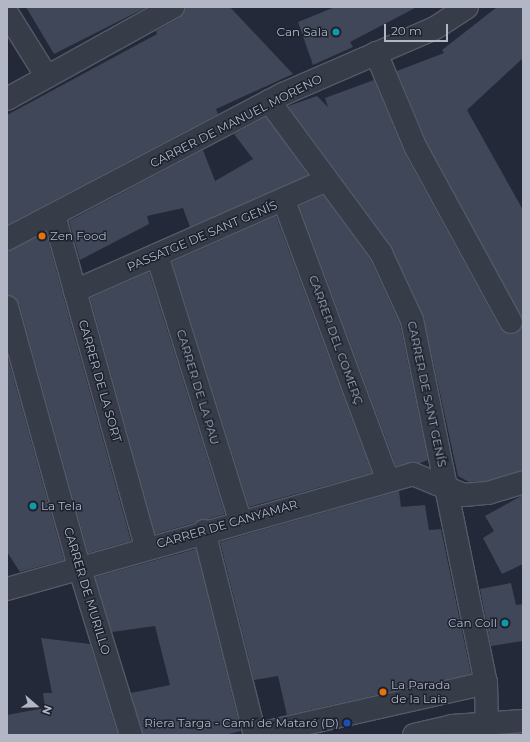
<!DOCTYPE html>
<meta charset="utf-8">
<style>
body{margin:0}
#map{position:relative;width:530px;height:742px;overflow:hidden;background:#242939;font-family:Montserrat,sans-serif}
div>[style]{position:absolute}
.building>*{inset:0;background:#404758}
.roads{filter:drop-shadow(1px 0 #555967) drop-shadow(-1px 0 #555967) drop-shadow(0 1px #555967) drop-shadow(0 -1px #555967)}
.minor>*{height:22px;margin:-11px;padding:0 11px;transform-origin:11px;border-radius:11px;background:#373c49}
.dots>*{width:11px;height:11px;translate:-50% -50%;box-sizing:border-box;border:2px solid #1c212e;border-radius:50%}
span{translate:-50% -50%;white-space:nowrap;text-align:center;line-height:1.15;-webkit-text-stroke:3px #1c212e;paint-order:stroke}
.poi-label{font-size:12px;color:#b2b6c5}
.right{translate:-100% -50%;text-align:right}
.left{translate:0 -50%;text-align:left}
.street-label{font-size:12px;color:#b2b6c5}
.frame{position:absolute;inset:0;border:8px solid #b2b6c5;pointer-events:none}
.north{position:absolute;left:16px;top:686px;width:40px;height:40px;-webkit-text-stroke:3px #1c212e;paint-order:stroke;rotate:110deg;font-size:11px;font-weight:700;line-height:16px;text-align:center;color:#b2b6c5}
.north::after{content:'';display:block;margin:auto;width:14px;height:18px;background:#b2b6c5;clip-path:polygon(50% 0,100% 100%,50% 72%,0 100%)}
.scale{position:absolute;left:384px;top:24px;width:64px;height:18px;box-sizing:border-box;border:2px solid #b2b6c5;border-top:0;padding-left:5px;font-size:12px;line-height:14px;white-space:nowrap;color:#b2b6c5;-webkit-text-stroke:3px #1c212e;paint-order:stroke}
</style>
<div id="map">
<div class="building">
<i style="clip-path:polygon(26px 7px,147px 7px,54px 54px)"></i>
<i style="clip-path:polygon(185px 7px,230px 7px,293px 74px,216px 109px,218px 114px,7px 225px,7px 115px,157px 34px,156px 31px,179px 18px)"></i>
<i style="clip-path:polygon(335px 7px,417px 7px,350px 42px,353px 47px,313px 65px,298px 22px)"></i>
<i style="clip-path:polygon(497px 7px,523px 7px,523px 58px,467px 110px,523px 210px,523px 320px,427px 143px,397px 71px,444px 53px,442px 50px)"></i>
<i style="clip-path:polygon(374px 80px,405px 154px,500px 328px,511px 334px,523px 324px,523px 470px,486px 481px,469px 482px,458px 476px,423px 315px,391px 246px,288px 106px,317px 96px,328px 107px,325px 98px)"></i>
<i style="clip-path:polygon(266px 117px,308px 175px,190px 227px,183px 208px,147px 216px,149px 224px,80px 260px,69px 221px,203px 150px,215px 181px,253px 159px,234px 134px)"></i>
<i style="clip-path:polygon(323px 195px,370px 259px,400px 324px,428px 460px,420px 463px,396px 466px,299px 206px)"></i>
<i style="clip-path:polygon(276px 216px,372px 473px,249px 507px,172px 262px)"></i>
<i style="clip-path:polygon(46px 233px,131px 541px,88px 553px,19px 304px,7px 295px,7px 251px)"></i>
<i style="clip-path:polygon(149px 272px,225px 514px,155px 534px,90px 298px)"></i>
<i style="clip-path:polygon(7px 354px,64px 560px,20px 572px,7px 552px)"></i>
<i style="clip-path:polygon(399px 491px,401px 507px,425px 505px,429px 530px,441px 529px,471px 674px,287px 715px,278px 676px,254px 680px,220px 542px)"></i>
<i style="clip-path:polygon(523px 495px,523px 564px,502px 574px,483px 538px,494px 531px,485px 516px)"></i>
<i style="clip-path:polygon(196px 549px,241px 731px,225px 735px,143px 735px,131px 693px,170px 685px,155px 626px,112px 632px,95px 577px)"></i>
<i style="clip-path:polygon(511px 583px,516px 605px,523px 604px,523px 641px,491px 646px,480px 589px)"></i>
<i style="clip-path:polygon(41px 638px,90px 644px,118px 735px,7px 735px,7px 715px,45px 708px,43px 693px,52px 693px)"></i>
</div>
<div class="roads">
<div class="minor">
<i style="left:7px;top:13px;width:75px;rotate:58deg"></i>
<i style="left:376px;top:53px;width:103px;rotate:67.2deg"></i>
<i style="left:416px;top:148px;width:198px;rotate:61.4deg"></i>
<i style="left:7px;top:99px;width:190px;rotate:-29deg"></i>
<i style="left:269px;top:101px;width:189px;rotate:53.6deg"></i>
<i style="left:381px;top:253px;width:74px;rotate:65.2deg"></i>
<i style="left:412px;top:320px;width:370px;rotate:78.5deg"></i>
<i style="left:486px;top:683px;width:43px;rotate:88.7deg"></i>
<i style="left:284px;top:201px;width:298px;rotate:69.6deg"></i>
<i style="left:54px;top:215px;width:345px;rotate:74.5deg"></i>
<i style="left:7px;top:239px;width:312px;rotate:-27.7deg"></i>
<i style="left:283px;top:94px;width:166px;rotate:-23.5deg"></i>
<i style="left:435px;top:28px;width:38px;rotate:-33deg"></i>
<i style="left:157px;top:255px;width:278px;rotate:72.6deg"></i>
<i style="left:75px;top:291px;width:275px;rotate:-23.8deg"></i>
<i style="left:7px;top:307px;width:269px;rotate:74.5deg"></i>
<i style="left:79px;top:566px;width:177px;rotate:72.9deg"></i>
<i style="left:204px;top:531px;width:210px;rotate:76deg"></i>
<i style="left:7px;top:589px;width:422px;rotate:-15.8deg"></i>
<i style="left:413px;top:474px;width:55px;rotate:22.4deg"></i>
<i style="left:464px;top:495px;width:24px;rotate:-5deg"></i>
<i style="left:488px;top:493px;width:37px;rotate:-17deg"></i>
<i style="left:255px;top:735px;width:237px;rotate:-12.7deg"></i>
<i style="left:414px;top:735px;width:39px;rotate:-13deg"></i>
<i style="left:452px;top:726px;width:71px;rotate:-4deg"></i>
</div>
</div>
<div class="dots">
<i style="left:336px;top:32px;background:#0f9aa8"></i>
<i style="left:42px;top:236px;background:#e8710a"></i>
<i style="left:33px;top:506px;background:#0f9aa8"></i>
<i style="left:505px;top:623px;background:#0f9aa8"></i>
<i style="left:383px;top:692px;background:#e8710a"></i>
<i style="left:347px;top:723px;background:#1a4fb4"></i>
</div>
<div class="poi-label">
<span class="right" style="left:328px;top:32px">Can Sala</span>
<span class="left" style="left:50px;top:236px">Zen Food</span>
<span class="left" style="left:41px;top:506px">La Tela</span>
<span class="right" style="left:497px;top:623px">Can Coll</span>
<span class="left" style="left:391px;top:692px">La Parada<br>de la Laia</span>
<span class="right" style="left:339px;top:723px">Riera Targa - Camí de Mataró (D)</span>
</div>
<div class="street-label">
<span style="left:236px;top:121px;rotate:-27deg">CARRER DE MANUEL MORENO</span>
<span style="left:202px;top:236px;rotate:-23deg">PASSATGE DE SANT GENÍS</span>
<span style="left:336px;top:340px;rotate:70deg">CARRER DEL COMERÇ</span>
<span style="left:100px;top:381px;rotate:74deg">CARRER DE LA SORT</span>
<span style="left:198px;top:387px;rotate:73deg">CARRER DE LA PAU</span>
<span style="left:427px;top:394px;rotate:78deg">CARRER DE SANT GENÍS</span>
<span style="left:227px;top:524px;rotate:-16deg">CARRER DE CANYAMAR</span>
<span style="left:87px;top:591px;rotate:73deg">CARRER DE MURILLO</span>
</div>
<div class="frame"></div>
<div class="north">N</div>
<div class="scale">20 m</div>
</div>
